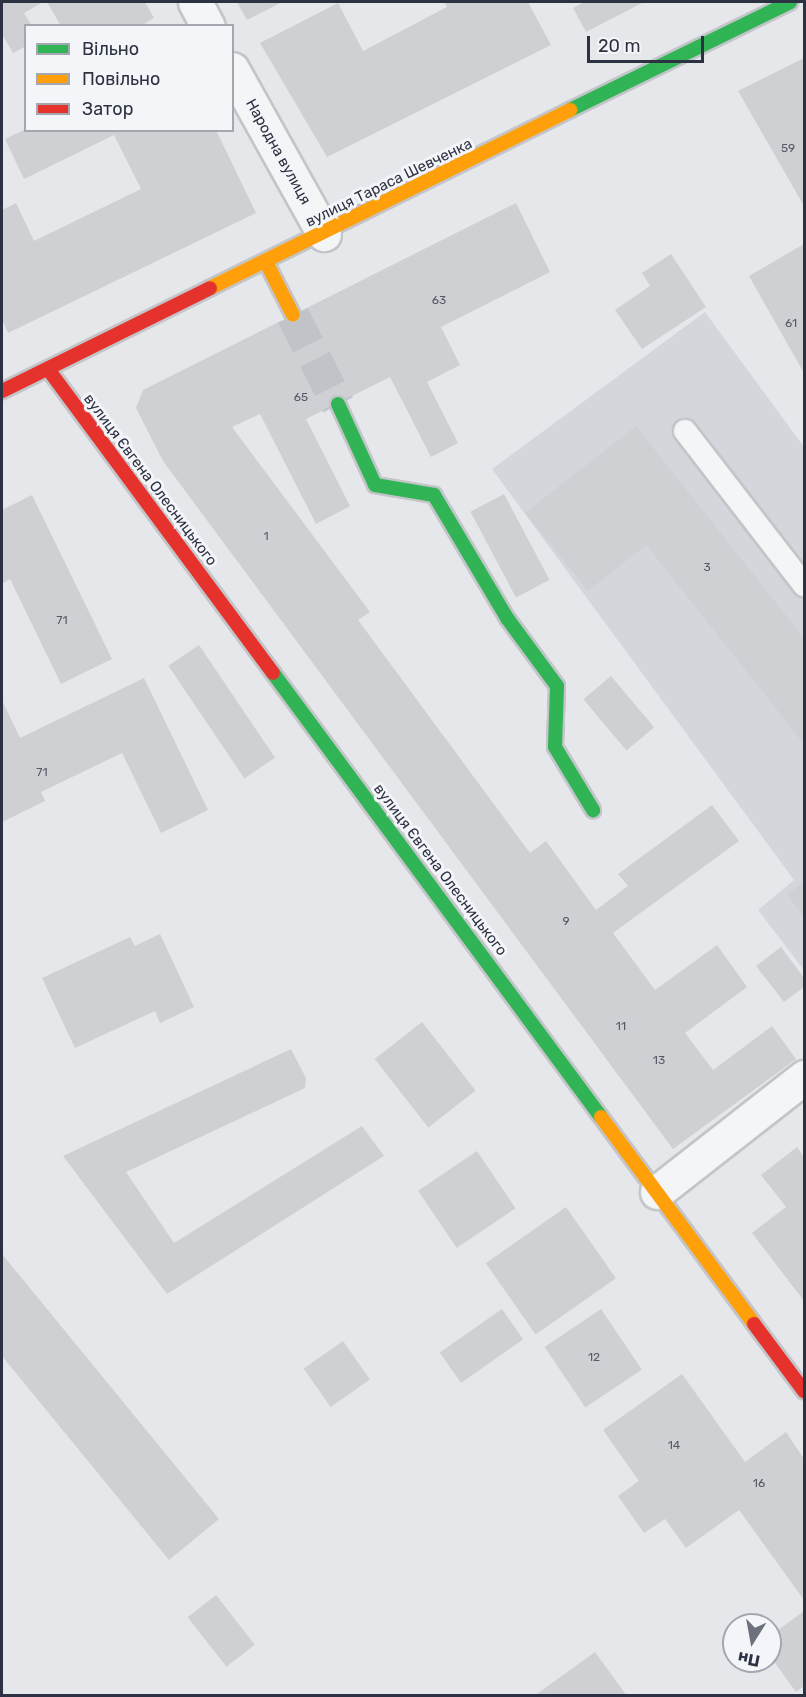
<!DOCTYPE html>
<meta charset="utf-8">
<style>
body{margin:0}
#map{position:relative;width:806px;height:1697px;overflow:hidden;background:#e5e7ea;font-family:Rubik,sans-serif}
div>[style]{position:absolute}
.built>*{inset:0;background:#d4d6dc}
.building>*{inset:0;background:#cfd0d3;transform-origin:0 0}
.secondary-tunnel>*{height:33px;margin-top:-16.5px;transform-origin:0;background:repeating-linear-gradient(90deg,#c0c3c8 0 33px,transparent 0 49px)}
.roads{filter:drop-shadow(2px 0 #c3c5c8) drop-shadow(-2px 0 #c3c5c8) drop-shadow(0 2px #c3c5c8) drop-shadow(0 -2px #c3c5c8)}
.lane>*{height:22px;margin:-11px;padding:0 11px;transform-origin:11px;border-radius:11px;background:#f4f5f6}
.street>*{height:33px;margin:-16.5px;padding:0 16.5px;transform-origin:16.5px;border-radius:16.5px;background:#f4f5f6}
.fast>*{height:14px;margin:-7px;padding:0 7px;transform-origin:7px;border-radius:7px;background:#30b455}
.slow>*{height:14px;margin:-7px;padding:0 7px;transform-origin:7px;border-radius:7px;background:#ff9f0a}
.jam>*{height:14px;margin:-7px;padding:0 7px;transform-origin:7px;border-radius:7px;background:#e5322d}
span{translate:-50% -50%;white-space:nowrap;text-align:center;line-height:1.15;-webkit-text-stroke:6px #f3f5f8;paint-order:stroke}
.number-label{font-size:12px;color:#565a67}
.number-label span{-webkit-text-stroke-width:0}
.street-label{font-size:15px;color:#2d3242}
.frame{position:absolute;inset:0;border:3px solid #2d3242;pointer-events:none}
.legend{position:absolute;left:24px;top:24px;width:210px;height:108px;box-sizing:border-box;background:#f3f5f8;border:2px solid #a4a7af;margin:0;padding:8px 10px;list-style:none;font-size:18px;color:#2d3242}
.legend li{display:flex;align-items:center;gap:12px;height:30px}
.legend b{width:30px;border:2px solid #a4a7af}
.north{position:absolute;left:722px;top:1613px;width:60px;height:60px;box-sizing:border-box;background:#f3f5f8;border:2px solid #a4a7af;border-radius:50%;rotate:191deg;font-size:16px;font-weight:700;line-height:24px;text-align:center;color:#2d3242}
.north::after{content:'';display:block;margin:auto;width:21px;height:27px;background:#6d717d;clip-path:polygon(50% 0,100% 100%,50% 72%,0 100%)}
.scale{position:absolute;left:587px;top:36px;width:117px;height:27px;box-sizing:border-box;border:3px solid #2d3242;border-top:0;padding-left:8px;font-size:18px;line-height:21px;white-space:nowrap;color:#2d3242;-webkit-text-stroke:4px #f3f5f8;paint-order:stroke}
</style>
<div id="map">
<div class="built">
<i style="clip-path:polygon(705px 312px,804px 447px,804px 970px,758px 910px,794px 880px,492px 469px)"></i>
</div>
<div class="building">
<i style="clip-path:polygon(2px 2px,43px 2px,24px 13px,32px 26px,26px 26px,26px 46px,13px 53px,2px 34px)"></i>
<i style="clip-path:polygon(47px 2px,145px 2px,154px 18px,141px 26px,61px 26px)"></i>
<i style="clip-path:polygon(237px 2px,282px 2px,247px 20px)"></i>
<i style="clip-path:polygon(444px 2px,528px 2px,551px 45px,327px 157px,260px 43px,338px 3px,363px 51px,447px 7px)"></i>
<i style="clip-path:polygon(584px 2px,644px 2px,586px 32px,573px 8px)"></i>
<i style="clip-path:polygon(804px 58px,804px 206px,738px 91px)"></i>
<i style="clip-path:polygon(26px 129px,216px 130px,256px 213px,8px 333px,2px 319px,2px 210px,16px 203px,34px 241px,141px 189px,114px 135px,24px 179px,5px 139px)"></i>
<i style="clip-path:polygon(516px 203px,550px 272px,441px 327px,460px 365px,427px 382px,458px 443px,431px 457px,390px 377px,306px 419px,350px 506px,316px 524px,260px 414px,232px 427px,370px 612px,358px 620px,530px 853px,546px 841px,596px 910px,628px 886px,618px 874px,712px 805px,739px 841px,613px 933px,655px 990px,717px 945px,747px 987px,685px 1033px,713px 1070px,772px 1026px,796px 1059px,673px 1149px,163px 461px,136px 408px,143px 390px)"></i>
<i style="clip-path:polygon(804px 244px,804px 373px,749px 276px)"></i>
<i style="clip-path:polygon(671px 254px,706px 307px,642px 349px,615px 310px,650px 286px,642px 273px)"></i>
<i style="clip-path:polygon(636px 426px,804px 638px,804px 744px,646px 545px,588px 591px,525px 513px)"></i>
<i style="left:504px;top:494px;width:97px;height:38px;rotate:62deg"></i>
<i style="clip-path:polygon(32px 495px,112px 659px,61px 684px,10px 579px,2px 584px,2px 510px)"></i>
<i style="left:199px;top:645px;width:136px;height:37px;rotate:56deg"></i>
<i style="left:611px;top:676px;width:67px;height:36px;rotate:50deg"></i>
<i style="clip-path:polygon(144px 678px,208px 810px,161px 833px,122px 753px,41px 792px,45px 801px,2px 822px,2px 700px,20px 738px)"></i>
<i style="clip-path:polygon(804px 881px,804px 917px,787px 895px)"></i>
<i style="clip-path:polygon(160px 934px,194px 1007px,160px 1023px,155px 1011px,75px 1048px,42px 978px,130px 937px,135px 946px)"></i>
<i style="clip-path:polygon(781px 947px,804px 978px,804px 987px,784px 1002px,756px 966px)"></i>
<i style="left:422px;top:1022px;width:87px;height:60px;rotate:52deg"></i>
<i style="clip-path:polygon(291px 1049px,306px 1078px,305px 1088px,126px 1172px,174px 1243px,362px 1126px,384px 1156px,167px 1294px,63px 1156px)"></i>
<i style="clip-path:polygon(797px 1147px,804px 1157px,804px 1301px,752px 1233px,786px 1207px,761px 1175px)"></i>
<i style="left:477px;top:1151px;width:69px;height:71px;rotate:56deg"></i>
<i style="left:566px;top:1207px;width:87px;height:98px;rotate:55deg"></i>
<i style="clip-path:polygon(2px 1254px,219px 1519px,169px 1560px,2px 1356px)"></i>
<i style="left:502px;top:1309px;width:37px;height:76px;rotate:55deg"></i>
<i style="left:601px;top:1309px;width:73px;height:68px;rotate:56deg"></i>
<i style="left:343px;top:1341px;width:47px;height:48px;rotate:55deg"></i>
<i style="clip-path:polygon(682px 1374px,745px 1462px,786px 1432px,804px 1459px,804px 1600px,739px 1510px,686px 1548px,665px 1519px,644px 1533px,618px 1496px,639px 1481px,603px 1430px)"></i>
<i style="left:216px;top:1595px;width:63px;height:36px;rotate:52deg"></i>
<i style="clip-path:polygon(804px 1611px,804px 1686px,796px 1692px,770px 1656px,770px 1636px)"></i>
<i style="clip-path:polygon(595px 1652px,627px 1696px,534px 1696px)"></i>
</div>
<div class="secondary-tunnel">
<i style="left:293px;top:315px;width:100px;rotate:63.2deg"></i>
</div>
<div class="roads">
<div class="lane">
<i style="left:685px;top:431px;width:195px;rotate:52.3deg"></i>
</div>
<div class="street">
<i style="left:195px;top:2px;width:27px;rotate:62deg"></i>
<i style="left:232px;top:69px;width:189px;rotate:60.9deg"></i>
<i style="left:657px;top:1192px;width:187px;rotate:-38deg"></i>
</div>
<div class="fast">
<i style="left:570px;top:110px;width:245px;rotate:-26.1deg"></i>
<i style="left:338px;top:404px;width:89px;rotate:65.4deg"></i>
<i style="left:375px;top:485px;width:60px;rotate:9.6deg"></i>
<i style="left:434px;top:495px;width:143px;rotate:59.3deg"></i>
<i style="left:507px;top:618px;width:84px;rotate:53.7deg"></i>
<i style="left:557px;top:686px;width:61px;rotate:91.9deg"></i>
<i style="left:555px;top:747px;width:74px;rotate:58.9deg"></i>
<i style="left:273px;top:673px;width:552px;rotate:53.55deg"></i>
</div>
<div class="slow">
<i style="left:266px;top:262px;width:59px;rotate:63deg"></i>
<i style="left:210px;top:288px;width:402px;rotate:-26.3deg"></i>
<i style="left:601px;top:1117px;width:257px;rotate:53.5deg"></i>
</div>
<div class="jam">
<i style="left:48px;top:369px;width:378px;rotate:53.5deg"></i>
<i style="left:2px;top:391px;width:232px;rotate:-26.3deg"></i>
<i style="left:754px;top:1324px;width:84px;rotate:53.3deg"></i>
</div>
</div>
<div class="number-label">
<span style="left:788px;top:149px">59</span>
<span style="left:439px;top:301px">63</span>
<span style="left:791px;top:324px">61</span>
<span style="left:301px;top:398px">65</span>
<span style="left:266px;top:537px">1</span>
<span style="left:707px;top:568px">3</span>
<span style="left:62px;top:621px">71</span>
<span style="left:42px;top:773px">71</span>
<span style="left:566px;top:922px">9</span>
<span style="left:621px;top:1027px">11</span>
<span style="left:659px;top:1061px">13</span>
<span style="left:594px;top:1358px">12</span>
<span style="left:674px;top:1446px">14</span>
<span style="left:759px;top:1484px">16</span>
</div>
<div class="street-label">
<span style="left:278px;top:152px;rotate:61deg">Народна вулиця</span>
<span style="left:389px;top:183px;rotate:-26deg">вулиця Тараса Шевченка</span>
<span style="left:150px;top:480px;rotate:53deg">вулиця Євгена Олесницького</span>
<span style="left:440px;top:870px;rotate:53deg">вулиця Євгена Олесницького</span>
</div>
<div class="frame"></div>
<ul class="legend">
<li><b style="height:8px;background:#30b455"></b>Вільно</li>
<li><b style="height:8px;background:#ff9f0a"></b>Повільно</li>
<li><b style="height:8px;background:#e5322d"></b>Затор</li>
</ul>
<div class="north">Пн</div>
<div class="scale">20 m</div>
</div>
